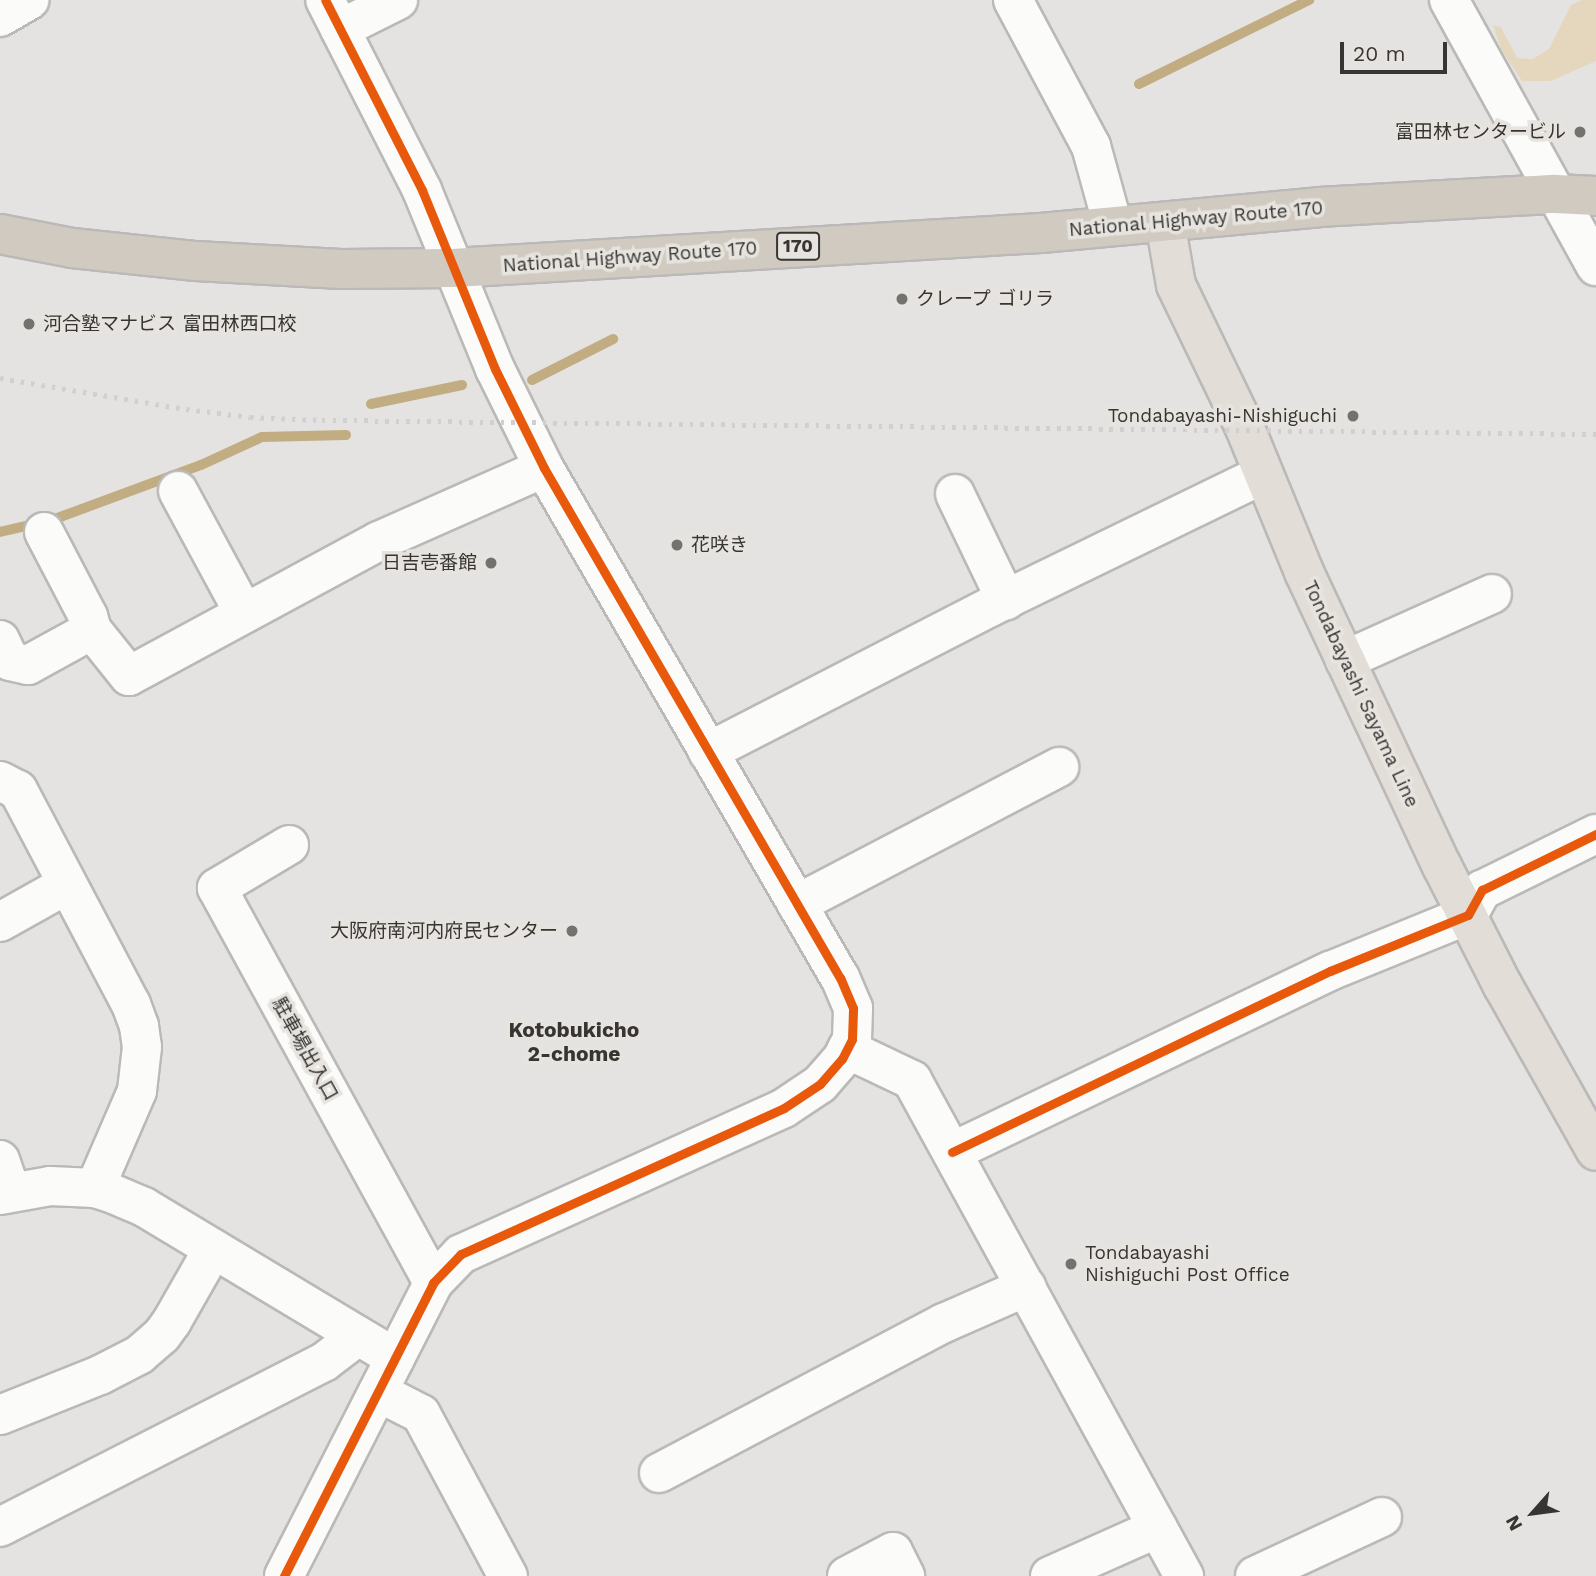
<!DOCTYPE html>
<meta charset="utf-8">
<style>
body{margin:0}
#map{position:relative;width:1596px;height:1576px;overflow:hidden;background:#e5e3e1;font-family:"Work Sans","Noto Sans JP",sans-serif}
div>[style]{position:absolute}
.green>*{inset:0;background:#e4d7be}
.stream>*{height:10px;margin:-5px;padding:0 5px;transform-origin:5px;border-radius:5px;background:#c2ac82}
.roads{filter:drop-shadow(2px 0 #bbb9b8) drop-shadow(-2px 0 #bbb9b8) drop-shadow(0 2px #bbb9b8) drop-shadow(0 -2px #bbb9b8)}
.minor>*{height:38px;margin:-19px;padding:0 19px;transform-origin:19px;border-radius:19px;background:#fbfbfa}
.major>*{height:38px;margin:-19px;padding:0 19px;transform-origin:19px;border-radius:19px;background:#e2ded7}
.highway>*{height:38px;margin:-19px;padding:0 19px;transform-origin:19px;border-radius:19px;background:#d0cac0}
.rail>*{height:5px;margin-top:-2.5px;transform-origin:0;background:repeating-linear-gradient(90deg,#d1d0d0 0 3.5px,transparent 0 10.5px)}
.cycleway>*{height:9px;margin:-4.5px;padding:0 4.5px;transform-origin:4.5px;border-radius:4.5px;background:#e8590c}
.dots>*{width:19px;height:19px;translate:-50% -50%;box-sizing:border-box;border:4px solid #e7e4df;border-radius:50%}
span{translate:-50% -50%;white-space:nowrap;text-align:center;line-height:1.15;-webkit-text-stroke:7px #e7e4df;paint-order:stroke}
.shield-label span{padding:2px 5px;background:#e7e4df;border:2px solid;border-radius:5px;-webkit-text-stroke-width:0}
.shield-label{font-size:18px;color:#363533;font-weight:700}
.poi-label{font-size:19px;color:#363533}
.right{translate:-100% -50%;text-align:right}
.left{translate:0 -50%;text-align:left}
.street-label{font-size:19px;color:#363533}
.neighbourhood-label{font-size:21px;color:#363533;font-weight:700}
.north{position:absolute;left:1498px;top:1478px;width:70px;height:70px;-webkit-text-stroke:5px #e7e4df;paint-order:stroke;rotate:242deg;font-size:19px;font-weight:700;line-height:28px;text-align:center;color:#363533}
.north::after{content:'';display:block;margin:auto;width:24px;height:32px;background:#363533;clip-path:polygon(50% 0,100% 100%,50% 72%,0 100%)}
.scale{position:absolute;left:1340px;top:42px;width:107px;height:32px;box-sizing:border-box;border:4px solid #363533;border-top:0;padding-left:9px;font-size:21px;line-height:24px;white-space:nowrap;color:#363533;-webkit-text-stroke:5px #e7e4df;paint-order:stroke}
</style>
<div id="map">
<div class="green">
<i style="clip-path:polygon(1582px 0,1596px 0,1596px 61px,1551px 81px,1522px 81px,1502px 51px,1493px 25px,1501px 27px,1517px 58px,1533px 59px,1549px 49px,1571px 5px)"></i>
</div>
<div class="stream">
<i style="left:1139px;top:84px;width:190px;rotate:-26.3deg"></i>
<i style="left:532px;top:380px;width:91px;rotate:-26.8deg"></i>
<i style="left:371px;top:404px;width:93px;rotate:-11.8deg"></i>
<i style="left:0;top:532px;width:53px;rotate:-13deg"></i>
<i style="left:52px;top:520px;width:159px;rotate:-20.3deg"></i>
<i style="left:201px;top:465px;width:67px;rotate:-24.7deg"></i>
<i style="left:262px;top:437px;width:84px;rotate:-1.4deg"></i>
</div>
<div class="roads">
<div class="minor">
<i style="left:1013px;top:0;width:166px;rotate:61.9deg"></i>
<i style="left:1091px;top:146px;width:83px;rotate:74.6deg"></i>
<i style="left:1449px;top:0;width:304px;rotate:61.1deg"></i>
<i style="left:0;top:17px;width:34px;rotate:-30deg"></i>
<i style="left:340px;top:29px;width:65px;rotate:-26.6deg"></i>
<i style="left:178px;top:491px;width:139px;rotate:61.6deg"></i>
<i style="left:955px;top:494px;width:118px;rotate:64.3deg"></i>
<i style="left:44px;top:532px;width:95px;rotate:62.4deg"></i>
<i style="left:88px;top:616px;width:15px;rotate:74deg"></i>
<i style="left:92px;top:630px;width:59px;rotate:51.2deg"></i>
<i style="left:129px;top:676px;width:284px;rotate:-28.4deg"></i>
<i style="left:379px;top:541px;width:180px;rotate:-23.9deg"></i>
<i style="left:0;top:640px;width:23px;rotate:65deg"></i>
<i style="left:10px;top:661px;width:18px;rotate:13deg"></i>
<i style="left:28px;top:665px;width:73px;rotate:-28.7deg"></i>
<i style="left:1345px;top:660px;width:161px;rotate:-24.2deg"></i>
<i style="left:708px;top:752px;width:319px;rotate:-27.2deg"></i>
<i style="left:992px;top:606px;width:300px;rotate:-25.9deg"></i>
<i style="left:0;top:781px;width:20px;rotate:27deg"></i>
<i style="left:18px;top:790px;width:242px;rotate:62.2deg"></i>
<i style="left:131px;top:1004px;width:23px;rotate:70deg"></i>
<i style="left:139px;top:1026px;width:21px;rotate:82deg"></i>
<i style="left:142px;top:1047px;width:44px;rotate:96.5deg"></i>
<i style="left:137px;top:1091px;width:106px;rotate:113.4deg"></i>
<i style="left:289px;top:845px;width:84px;rotate:149.2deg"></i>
<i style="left:217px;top:888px;width:450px;rotate:61.3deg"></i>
<i style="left:797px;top:904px;width:296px;rotate:-27.6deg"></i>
<i style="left:0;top:922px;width:76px;rotate:-29.3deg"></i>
<i style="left:847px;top:1049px;width:72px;rotate:25.5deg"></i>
<i style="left:912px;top:1080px;width:566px;rotate:61.26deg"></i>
<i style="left:952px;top:1152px;width:419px;rotate:-25.6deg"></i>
<i style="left:1330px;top:971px;width:149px;rotate:-22.1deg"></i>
<i style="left:1468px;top:915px;width:29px;rotate:-61deg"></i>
<i style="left:1482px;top:890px;width:127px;rotate:-26.2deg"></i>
<i style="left:0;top:1160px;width:34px;rotate:71deg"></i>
<i style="left:0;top:1195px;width:51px;rotate:-10.2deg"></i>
<i style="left:50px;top:1186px;width:45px;rotate:2.5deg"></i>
<i style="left:95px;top:1188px;width:17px;rotate:17deg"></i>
<i style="left:111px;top:1193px;width:36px;rotate:23deg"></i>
<i style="left:144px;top:1207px;width:293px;rotate:31deg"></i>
<i style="left:378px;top:1392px;width:48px;rotate:27.1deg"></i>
<i style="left:421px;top:1414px;width:184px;rotate:61.8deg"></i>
<i style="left:0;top:1415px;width:108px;rotate:-21.8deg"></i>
<i style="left:100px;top:1375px;width:44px;rotate:-27.1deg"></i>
<i style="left:139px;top:1355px;width:30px;rotate:-41deg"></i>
<i style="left:162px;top:1335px;width:17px;rotate:-54deg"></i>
<i style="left:172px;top:1321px;width:83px;rotate:-60.3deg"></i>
<i style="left:659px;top:1473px;width:322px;rotate:-27.8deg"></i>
<i style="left:944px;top:1323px;width:90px;rotate:-23.7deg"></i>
<i style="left:0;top:1527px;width:364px;rotate:-27deg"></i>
<i style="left:324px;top:1362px;width:43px;rotate:-37.4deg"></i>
<i style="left:284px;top:1576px;width:329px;rotate:-63deg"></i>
<i style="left:433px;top:1283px;width:40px;rotate:-46deg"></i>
<i style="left:461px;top:1254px;width:354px;rotate:-24.3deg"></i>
<i style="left:784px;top:1108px;width:43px;rotate:-33.7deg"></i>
<i style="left:820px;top:1084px;width:33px;rotate:-49deg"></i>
<i style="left:842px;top:1059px;width:22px;rotate:-63deg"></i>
<i style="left:852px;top:1039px;width:31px;rotate:-88deg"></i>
<i style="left:853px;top:1008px;width:33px;rotate:-113deg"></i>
<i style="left:840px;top:978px;width:590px;rotate:-120.13deg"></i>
<i style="left:544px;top:468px;width:110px;rotate:-116.3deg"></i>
<i style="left:495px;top:369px;width:193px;rotate:-112.2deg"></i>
<i style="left:422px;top:190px;width:213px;rotate:-117deg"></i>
<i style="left:847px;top:1576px;width:52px;rotate:-27.6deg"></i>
<i style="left:893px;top:1552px;width:27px;rotate:63deg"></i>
<i style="left:1050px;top:1576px;width:118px;rotate:-24deg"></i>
<i style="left:1255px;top:1576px;width:140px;rotate:-24.9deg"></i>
</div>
<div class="major">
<i style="left:1165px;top:222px;width:64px;rotate:80.1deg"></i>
<i style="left:1176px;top:285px;width:159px;rotate:64.2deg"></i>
<i style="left:1245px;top:428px;width:156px;rotate:67.7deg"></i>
<i style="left:1304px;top:572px;width:325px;rotate:64.9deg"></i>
<i style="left:1442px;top:866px;width:135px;rotate:63.1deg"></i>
<i style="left:1503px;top:986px;width:189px;rotate:60.6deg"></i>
</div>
<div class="highway">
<i style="left:0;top:234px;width:73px;rotate:11deg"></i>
<i style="left:72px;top:248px;width:125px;rotate:6deg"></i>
<i style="left:196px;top:261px;width:145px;rotate:3.2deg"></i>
<i style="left:341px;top:269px;width:112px;rotate:-0.5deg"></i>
<i style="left:453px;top:268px;width:589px;rotate:-3.41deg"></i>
<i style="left:1041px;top:233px;width:279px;rotate:-5.3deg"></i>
<i style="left:1319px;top:207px;width:236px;rotate:-3.2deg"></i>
<i style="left:1555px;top:194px;width:41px;rotate:2.8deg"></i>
</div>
</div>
<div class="rail">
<i style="left:0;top:378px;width:189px;rotate:9.5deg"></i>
<i style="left:186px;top:409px;width:64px;rotate:7.1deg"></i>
<i style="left:250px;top:417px;width:72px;rotate:2.4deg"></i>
<i style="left:322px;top:420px;width:1274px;rotate:0.63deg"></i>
</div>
<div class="cycleway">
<i style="left:952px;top:1152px;width:419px;rotate:-25.6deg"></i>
<i style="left:1330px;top:971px;width:149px;rotate:-22.1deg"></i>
<i style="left:1468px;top:915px;width:29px;rotate:-61deg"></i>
<i style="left:1482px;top:890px;width:127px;rotate:-26.2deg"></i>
<i style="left:284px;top:1576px;width:329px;rotate:-63deg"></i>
<i style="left:433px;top:1283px;width:40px;rotate:-46deg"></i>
<i style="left:461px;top:1254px;width:354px;rotate:-24.3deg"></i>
<i style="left:784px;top:1108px;width:43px;rotate:-33.7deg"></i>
<i style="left:820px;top:1084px;width:33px;rotate:-49deg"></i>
<i style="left:842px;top:1059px;width:22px;rotate:-63deg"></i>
<i style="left:852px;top:1039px;width:31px;rotate:-88deg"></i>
<i style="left:853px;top:1008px;width:33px;rotate:-113deg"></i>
<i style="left:840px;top:978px;width:590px;rotate:-120.13deg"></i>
<i style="left:544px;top:468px;width:110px;rotate:-116.3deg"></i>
<i style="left:495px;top:369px;width:193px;rotate:-112.2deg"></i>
<i style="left:422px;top:190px;width:213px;rotate:-117deg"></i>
</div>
<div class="dots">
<i style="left:1580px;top:132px;background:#737270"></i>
<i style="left:902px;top:299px;background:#737270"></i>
<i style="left:29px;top:324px;background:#737270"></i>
<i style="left:1353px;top:416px;background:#737270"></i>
<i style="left:677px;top:545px;background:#737270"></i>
<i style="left:491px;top:563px;background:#737270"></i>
<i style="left:572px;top:931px;background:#737270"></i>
<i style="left:1071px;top:1264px;background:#737270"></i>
</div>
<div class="shield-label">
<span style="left:798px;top:246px">170</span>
</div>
<div class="poi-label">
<span class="right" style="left:1566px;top:132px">富田林センタービル</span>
<span class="left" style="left:916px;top:299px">クレープ ゴリラ</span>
<span class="left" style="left:43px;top:324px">河合塾マナビス 富田林西口校</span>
<span class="right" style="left:1337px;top:416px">Tondabayashi-Nishiguchi</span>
<span class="left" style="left:691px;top:545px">花咲き</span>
<span class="right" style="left:477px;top:563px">日吉壱番館</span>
<span class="right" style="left:558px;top:931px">大阪府南河内府民センター</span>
<span class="left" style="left:1085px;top:1264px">Tondabayashi<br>Nishiguchi Post Office</span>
</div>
<div class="street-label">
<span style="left:1196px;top:219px;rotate:-5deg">National Highway Route 170</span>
<span style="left:630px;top:257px;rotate:-4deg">National Highway Route 170</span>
<span style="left:1361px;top:694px;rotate:65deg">Tondabayashi Sayama Line</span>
<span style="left:305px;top:1049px;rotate:61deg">駐車場出入口</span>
</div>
<div class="neighbourhood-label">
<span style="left:574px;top:1042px">Kotobukicho<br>2-chome</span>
</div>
<div class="north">N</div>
<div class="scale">20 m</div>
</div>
